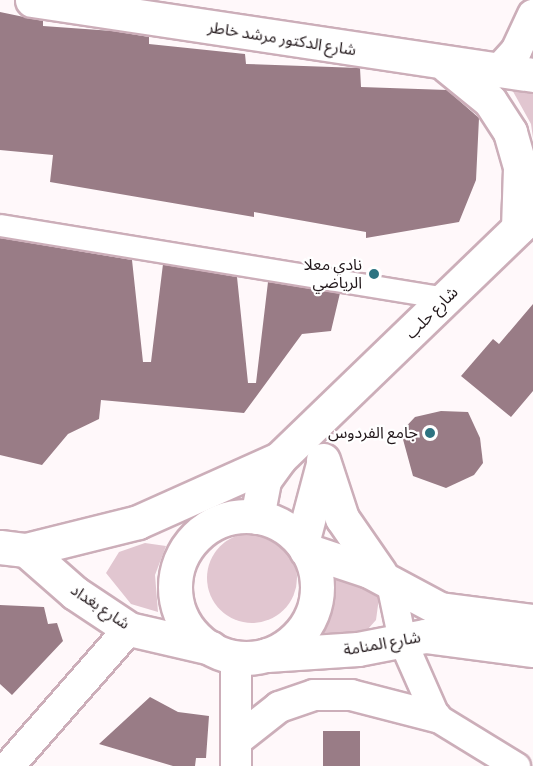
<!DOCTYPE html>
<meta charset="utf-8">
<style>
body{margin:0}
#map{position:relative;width:533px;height:766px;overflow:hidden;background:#fff8fa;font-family:Bitter,"Noto Sans Arabic",serif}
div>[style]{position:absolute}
.green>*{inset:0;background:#e1c6d0}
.round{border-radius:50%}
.building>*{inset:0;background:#997c86;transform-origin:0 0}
.roads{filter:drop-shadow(2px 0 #ccaeb9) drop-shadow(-2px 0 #ccaeb9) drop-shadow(0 2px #ccaeb9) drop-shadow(0 -2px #ccaeb9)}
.minor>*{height:21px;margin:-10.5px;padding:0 10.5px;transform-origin:10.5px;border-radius:10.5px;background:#fff}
.tertiary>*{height:27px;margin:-13.5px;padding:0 13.5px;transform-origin:13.5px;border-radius:13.5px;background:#fff}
.secondary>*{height:30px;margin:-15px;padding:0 15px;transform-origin:15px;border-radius:15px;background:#fff}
.primary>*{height:33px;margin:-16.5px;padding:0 16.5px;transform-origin:16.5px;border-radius:16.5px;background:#fff}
.primary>.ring{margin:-16.5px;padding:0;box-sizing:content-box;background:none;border:33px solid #fff;border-radius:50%}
.dots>*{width:16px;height:16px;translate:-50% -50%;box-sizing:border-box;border:3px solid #fff;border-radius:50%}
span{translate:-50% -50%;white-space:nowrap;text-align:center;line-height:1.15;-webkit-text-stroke:4.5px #fff;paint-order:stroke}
.street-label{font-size:16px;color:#21171a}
.poi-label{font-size:16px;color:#21171a}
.right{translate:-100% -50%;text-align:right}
</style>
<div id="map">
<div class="green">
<i style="clip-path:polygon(510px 86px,533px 88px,533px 138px,531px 124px)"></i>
<i class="round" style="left:207px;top:533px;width:90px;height:90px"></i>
<i style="clip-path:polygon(145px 543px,166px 546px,155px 575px,158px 612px,131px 604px,106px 573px,119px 552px)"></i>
<i style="clip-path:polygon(334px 576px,369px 587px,379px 598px,376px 620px,368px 629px,321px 637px,332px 613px)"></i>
</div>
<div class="building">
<i style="clip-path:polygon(0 12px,43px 21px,43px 26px,113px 31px,149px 37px,149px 44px,245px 54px,246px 64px,360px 68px,361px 87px,447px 90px,479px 118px,476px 180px,459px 222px,366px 238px,366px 232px,254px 212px,254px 217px,50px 182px,53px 155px,0 150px)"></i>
<i style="clip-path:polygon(0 238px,132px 260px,143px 362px,151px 362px,163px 264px,237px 277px,248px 383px,256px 383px,268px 282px,340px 293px,331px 331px,302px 334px,244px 413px,101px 400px,99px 419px,68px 434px,42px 465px,0 455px)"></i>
<i style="clip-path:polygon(533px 304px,533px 391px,511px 417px,461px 376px,493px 339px,499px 344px)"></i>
<i style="clip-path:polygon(441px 411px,468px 412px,480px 438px,483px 463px,474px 475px,446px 488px,413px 476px,401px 432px,415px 417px)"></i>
<i style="clip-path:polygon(0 605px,44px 607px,48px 624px,57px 623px,63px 641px,12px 695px,0 684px)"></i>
<i style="clip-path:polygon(150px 697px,178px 712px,209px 716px,206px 758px,196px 758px,195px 766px,173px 766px,99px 744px)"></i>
<i style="left:323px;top:731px;width:37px;height:35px"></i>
</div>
<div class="roads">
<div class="minor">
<i style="left:0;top:225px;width:454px;rotate:9.3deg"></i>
</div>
<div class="tertiary">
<i style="left:390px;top:583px;width:58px;rotate:78.1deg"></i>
<i style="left:402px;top:640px;width:84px;rotate:66.2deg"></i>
<i style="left:436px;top:717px;width:94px;rotate:31.5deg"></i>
</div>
<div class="secondary">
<i style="left:496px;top:73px;width:30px;rotate:-48deg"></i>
<i style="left:516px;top:51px;width:40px;rotate:-65deg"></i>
<i style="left:236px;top:657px;width:109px;rotate:90deg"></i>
<i style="left:236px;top:741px;width:55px;rotate:-38.3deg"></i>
<i style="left:279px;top:707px;width:37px;rotate:-19deg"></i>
<i style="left:314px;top:695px;width:37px"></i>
<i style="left:351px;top:695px;width:88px;rotate:14.5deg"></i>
<i style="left:9px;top:766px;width:182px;rotate:-48.8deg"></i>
</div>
<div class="primary">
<i style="left:32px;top:0;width:507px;rotate:8.51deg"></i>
<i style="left:447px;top:66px;width:55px;rotate:39.1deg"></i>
<i style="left:490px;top:101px;width:37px;rotate:57deg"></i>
<i style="left:510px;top:132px;width:37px;rotate:74deg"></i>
<i style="left:520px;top:168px;width:60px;rotate:91.9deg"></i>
<i style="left:323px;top:460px;width:61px;rotate:71.9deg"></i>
<i style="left:342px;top:518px;width:67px;rotate:55.4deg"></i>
<i class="ring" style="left:175px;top:516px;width:109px;height:109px"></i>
<i style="left:257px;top:517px;width:38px;rotate:-79deg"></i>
<i style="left:264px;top:480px;width:26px;rotate:-54deg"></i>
<i style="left:279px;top:459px;width:353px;rotate:-44deg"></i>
<i style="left:302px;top:543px;width:82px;rotate:-75.1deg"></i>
<i style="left:0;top:547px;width:26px;rotate:7deg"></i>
<i style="left:26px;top:550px;width:65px;rotate:41.3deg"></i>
<i style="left:75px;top:593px;width:65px;rotate:33.7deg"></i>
<i style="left:129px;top:629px;width:84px;rotate:13deg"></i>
<i style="left:26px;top:550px;width:115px;rotate:-14deg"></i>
<i style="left:138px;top:522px;width:154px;rotate:-24.1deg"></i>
<i style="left:306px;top:550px;width:66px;rotate:18.4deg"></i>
<i style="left:369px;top:571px;width:81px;rotate:28.2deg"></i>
<i style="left:440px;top:609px;width:94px;rotate:7.4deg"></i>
<i style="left:267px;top:655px;width:91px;rotate:-3.8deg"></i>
<i style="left:358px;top:649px;width:68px;rotate:-11deg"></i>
<i style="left:425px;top:636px;width:109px;rotate:7.4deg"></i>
</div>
</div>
<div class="dots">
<i style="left:374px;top:274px;background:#2d7381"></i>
<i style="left:430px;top:433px;background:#2d7381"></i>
</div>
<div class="street-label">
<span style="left:282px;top:39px;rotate:9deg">شارع الدكتور مرشد خاطر</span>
<span style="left:432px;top:313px;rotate:-45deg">شارع حلب</span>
<span style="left:100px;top:607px;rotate:34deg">شارع بغداد</span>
<span style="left:382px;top:644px;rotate:-10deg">شارع المنامة</span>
</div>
<div class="poi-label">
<span class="right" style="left:362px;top:274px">نادي معلا<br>الرياضي</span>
<span class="right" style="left:418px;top:433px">جامع الفردوس</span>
</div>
</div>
